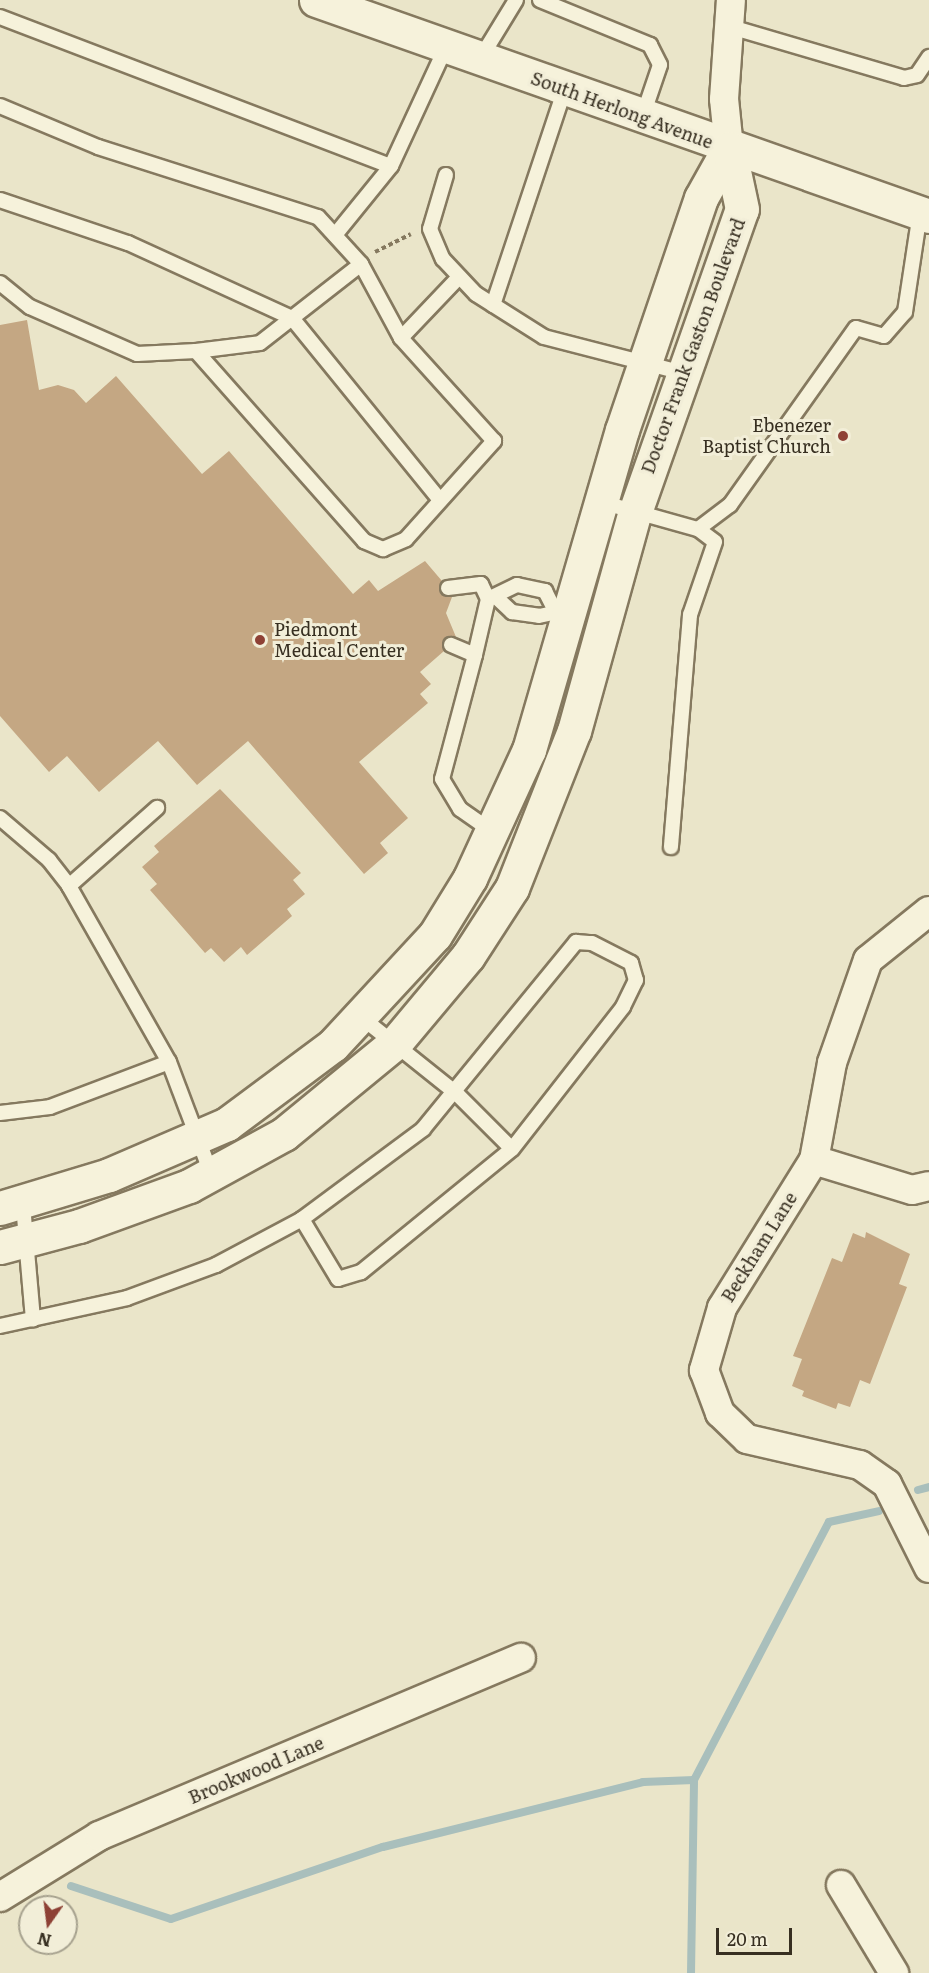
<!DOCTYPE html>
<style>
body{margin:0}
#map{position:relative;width:929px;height:1973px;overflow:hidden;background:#eae5c9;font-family:Literata,serif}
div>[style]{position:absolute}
.stream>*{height:8px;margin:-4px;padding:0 4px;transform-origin:4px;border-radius:4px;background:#a9bfbc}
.building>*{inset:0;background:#c4a783}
.path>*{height:4px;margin-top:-2px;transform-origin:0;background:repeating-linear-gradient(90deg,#85795f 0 4.5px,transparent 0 7.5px)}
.roads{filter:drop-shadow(2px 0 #85795f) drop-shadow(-2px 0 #85795f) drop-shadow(0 2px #85795f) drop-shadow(0 -2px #85795f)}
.lane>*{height:14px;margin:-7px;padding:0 7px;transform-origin:7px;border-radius:7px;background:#f6f2db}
.street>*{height:28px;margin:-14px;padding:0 14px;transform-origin:14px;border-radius:14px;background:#f6f2db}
.secondary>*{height:33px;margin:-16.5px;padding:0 16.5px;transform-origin:16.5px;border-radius:16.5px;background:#f6f2db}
.dots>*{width:16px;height:16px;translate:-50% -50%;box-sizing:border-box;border:3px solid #f2eed8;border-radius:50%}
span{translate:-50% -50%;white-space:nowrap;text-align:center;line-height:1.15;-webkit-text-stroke:6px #f2eed8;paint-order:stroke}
.street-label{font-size:18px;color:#372f21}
.poi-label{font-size:18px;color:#372f21}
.right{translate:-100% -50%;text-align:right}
.left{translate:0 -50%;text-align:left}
.north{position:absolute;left:18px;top:1895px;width:60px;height:60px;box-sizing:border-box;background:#f2eed8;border:2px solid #a7a28f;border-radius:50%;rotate:194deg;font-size:16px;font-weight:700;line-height:24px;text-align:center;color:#372f21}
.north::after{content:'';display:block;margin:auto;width:21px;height:27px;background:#8e4135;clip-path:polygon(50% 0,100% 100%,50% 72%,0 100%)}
.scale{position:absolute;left:716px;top:1928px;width:76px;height:27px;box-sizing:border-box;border:3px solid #372f21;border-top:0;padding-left:8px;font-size:18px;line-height:21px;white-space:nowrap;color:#372f21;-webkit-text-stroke:4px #f2eed8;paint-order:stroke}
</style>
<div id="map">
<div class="stream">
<i style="left:918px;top:1490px;width:11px;rotate:-15deg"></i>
<i style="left:71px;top:1886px;width:105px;rotate:18.3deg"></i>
<i style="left:171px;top:1919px;width:224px;rotate:-18.8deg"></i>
<i style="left:383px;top:1847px;width:268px;rotate:-14deg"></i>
<i style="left:643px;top:1782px;width:51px;rotate:-2.2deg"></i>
<i style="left:694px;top:1780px;width:291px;rotate:-62.4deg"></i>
<i style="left:829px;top:1522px;width:51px;rotate:-12.4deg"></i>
<i style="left:691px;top:1973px;width:193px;rotate:-89.1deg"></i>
</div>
<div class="building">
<i style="clip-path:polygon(27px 320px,39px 390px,58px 385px,74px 390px,86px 403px,116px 376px,202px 474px,229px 451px,353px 594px,369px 580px,378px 591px,425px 561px,442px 581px,441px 594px,452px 597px,446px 613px,456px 637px,445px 638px,444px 651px,420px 672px,431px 684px,420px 694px,428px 703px,359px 762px,408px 818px,380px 843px,388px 853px,364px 874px,248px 741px,197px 785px,158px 741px,99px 792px,67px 756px,49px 772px,0 716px,0 325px)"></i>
<i style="clip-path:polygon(220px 789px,301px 873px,293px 880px,305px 894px,287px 909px,292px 916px,247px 955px,241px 947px,224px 962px,211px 948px,205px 953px,150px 890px,157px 884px,142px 867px,159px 852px,154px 846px)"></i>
<i style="clip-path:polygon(866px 1232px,910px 1254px,899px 1284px,907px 1287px,870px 1384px,860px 1380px,850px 1407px,838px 1403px,836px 1409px,802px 1396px,804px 1391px,792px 1386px,802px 1359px,793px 1356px,832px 1258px,842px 1262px,853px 1233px,865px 1238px)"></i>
</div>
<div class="path">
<i style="left:375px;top:252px;width:40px;rotate:-26.6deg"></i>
</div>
<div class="roads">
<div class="lane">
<i style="left:540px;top:0;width:119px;rotate:22.2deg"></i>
<i style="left:650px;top:45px;width:22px;rotate:63deg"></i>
<i style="left:660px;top:65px;width:53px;rotate:108.8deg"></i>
<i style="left:0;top:17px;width:418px;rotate:20.9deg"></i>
<i style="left:391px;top:166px;width:131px;rotate:-65.2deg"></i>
<i style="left:731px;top:27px;width:180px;rotate:16.4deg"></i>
<i style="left:904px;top:78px;width:13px;rotate:-13deg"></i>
<i style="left:917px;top:75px;width:22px;rotate:-56deg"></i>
<i style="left:480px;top:59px;width:69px;rotate:-58.6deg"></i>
<i style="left:0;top:106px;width:106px;rotate:22.7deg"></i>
<i style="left:98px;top:147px;width:231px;rotate:17.7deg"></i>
<i style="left:318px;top:217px;width:64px;rotate:47.5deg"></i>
<i style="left:361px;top:264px;width:84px;rotate:61.6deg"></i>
<i style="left:401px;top:338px;width:84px;rotate:-46.4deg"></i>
<i style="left:446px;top:175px;width:56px;rotate:106.5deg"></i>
<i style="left:430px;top:229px;width:33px;rotate:67deg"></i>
<i style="left:443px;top:259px;width:48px;rotate:46.7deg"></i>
<i style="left:476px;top:294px;width:80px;rotate:32.3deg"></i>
<i style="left:544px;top:337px;width:144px;rotate:14.5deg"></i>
<i style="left:0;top:200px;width:135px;rotate:18.6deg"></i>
<i style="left:128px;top:243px;width:180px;rotate:24.6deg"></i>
<i style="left:292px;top:318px;width:235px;rotate:50.9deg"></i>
<i style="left:335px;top:235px;width:89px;rotate:-50.9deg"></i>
<i style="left:0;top:283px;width:38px;rotate:39deg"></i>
<i style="left:30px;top:307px;width:117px;rotate:23.7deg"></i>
<i style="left:137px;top:354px;width:59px;rotate:-2.9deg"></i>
<i style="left:196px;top:351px;width:64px;rotate:-7.1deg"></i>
<i style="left:260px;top:343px;width:128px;rotate:-38deg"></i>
<i style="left:493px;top:305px;width:228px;rotate:-71.6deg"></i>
<i style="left:196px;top:351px;width:254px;rotate:48.5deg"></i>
<i style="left:364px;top:541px;width:21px;rotate:23deg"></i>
<i style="left:383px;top:549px;width:25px;rotate:-23deg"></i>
<i style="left:406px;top:539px;width:132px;rotate:-48.1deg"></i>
<i style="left:494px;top:441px;width:139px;rotate:-132.1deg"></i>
<i style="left:601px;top:502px;width:101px;rotate:15.6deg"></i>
<i style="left:698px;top:529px;width:21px;rotate:37deg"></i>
<i style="left:715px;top:542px;width:77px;rotate:108.9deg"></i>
<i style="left:690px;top:615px;width:233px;rotate:94.7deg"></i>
<i style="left:698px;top:529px;width:40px;rotate:-37deg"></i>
<i style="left:730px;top:505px;width:217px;rotate:-54.6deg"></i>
<i style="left:856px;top:328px;width:29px;rotate:16deg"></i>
<i style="left:884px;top:336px;width:32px;rotate:-49deg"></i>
<i style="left:905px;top:312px;width:100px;rotate:-81.4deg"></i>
<i style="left:448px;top:588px;width:33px;rotate:-7deg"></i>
<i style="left:481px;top:584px;width:17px;rotate:65deg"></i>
<i style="left:488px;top:599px;width:57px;rotate:103.1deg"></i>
<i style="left:475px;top:655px;width:26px;rotate:-157deg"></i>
<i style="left:497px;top:598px;width:21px;rotate:43deg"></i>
<i style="left:512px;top:612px;width:27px;rotate:8deg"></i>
<i style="left:539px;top:616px;width:24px;rotate:-12deg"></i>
<i style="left:488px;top:599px;width:32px;rotate:-26deg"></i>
<i style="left:517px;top:585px;width:29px;rotate:12deg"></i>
<i style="left:545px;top:591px;width:20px;rotate:63deg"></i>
<i style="left:475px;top:655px;width:128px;rotate:104.9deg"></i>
<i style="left:442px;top:779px;width:35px;rotate:59deg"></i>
<i style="left:460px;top:809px;width:38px;rotate:35deg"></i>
<i style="left:0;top:818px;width:65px;rotate:40.6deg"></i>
<i style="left:49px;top:860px;width:33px;rotate:52deg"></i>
<i style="left:69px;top:886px;width:202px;rotate:60.4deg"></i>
<i style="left:169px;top:1062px;width:119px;rotate:69.3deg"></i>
<i style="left:69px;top:886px;width:118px;rotate:-41.6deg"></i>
<i style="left:361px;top:1017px;width:122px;rotate:38.7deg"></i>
<i style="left:456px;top:1093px;width:79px;rotate:45deg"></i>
<i style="left:0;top:1113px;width:50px;rotate:-6.8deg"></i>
<i style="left:50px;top:1107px;width:127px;rotate:-20.7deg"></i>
<i style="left:23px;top:1205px;width:115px;rotate:85deg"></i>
<i style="left:0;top:1326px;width:130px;rotate:-12.4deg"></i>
<i style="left:127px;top:1298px;width:95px;rotate:-20.3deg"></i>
<i style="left:216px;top:1265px;width:98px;rotate:-28.1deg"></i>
<i style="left:302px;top:1219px;width:151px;rotate:-36.6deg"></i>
<i style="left:423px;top:1129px;width:242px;rotate:-50.7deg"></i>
<i style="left:576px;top:942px;width:16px;rotate:4deg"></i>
<i style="left:592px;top:943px;width:44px;rotate:27.1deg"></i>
<i style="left:631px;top:963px;width:18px;rotate:74deg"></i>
<i style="left:636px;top:980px;width:30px;rotate:116deg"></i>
<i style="left:623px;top:1007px;width:180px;rotate:128deg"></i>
<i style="left:512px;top:1149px;width:195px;rotate:140.8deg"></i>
<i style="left:361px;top:1272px;width:24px;rotate:163deg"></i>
<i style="left:338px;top:1279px;width:70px;rotate:-121deg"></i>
</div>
<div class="street">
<i style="left:729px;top:148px;width:49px;rotate:-95.8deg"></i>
<i style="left:724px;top:99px;width:99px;rotate:-86deg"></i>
<i style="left:929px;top:911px;width:78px;rotate:141.2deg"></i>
<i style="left:868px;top:960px;width:109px;rotate:109.3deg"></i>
<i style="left:832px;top:1063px;width:99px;rotate:100.5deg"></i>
<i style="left:814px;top:1160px;width:174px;rotate:121.9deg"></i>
<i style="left:722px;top:1308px;width:65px;rotate:106.2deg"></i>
<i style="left:704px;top:1370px;width:46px;rotate:69.6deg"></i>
<i style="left:720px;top:1413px;width:37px;rotate:44deg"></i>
<i style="left:747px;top:1439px;width:116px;rotate:13deg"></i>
<i style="left:860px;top:1465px;width:33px;rotate:35deg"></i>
<i style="left:887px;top:1484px;width:94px;rotate:63.4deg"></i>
<i style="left:814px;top:1160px;width:102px;rotate:17deg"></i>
<i style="left:912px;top:1190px;width:17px;rotate:-13deg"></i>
<i style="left:841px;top:1885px;width:103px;rotate:58.9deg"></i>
<i style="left:0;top:1897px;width:116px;rotate:-31.6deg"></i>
<i style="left:99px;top:1836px;width:458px;rotate:-22.9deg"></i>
</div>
<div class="secondary">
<i style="left:316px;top:0;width:650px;rotate:19.41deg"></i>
<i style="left:0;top:1208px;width:114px;rotate:-16.8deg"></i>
<i style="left:109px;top:1175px;width:129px;rotate:-23.4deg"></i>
<i style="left:227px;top:1124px;width:132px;rotate:-36.7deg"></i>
<i style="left:333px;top:1045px;width:150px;rotate:-47.2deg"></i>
<i style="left:435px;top:935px;width:67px;rotate:-58.4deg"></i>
<i style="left:470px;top:878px;width:141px;rotate:-65.3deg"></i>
<i style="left:529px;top:750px;width:333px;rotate:-73.8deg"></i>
<i style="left:622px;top:430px;width:245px;rotate:-71.2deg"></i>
<i style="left:701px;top:198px;width:57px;rotate:-60.8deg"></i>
<i style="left:0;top:1247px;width:82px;rotate:-14.9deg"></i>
<i style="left:79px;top:1226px;width:117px;rotate:-20deg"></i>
<i style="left:189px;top:1186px;width:108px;rotate:-28.7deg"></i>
<i style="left:284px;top:1134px;width:145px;rotate:-39.4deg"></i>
<i style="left:396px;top:1042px;width:112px;rotate:-50.1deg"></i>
<i style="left:468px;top:956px;width:81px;rotate:-57.1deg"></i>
<i style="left:512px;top:888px;width:169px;rotate:-68.5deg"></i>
<i style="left:574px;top:731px;width:224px;rotate:-74.5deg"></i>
<i style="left:634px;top:515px;width:324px;rotate:-70.6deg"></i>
<i style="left:742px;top:209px;width:62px;rotate:-102deg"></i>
</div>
</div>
<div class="dots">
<i style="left:843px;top:436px;background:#8e4135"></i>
<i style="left:260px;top:640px;background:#8e4135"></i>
</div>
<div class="street-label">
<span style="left:622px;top:110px;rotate:20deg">South Herlong Avenue</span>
<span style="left:693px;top:346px;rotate:-70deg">Doctor Frank Gaston Boulevard</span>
<span style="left:759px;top:1247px;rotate:-58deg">Beckham Lane</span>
<span style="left:256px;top:1770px;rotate:-23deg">Brookwood Lane</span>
</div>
<div class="poi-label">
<span class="right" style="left:831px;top:436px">Ebenezer<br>Baptist Church</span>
<span class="left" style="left:274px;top:640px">Piedmont<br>Medical Center</span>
</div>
<div class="north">N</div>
<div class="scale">20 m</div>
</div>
